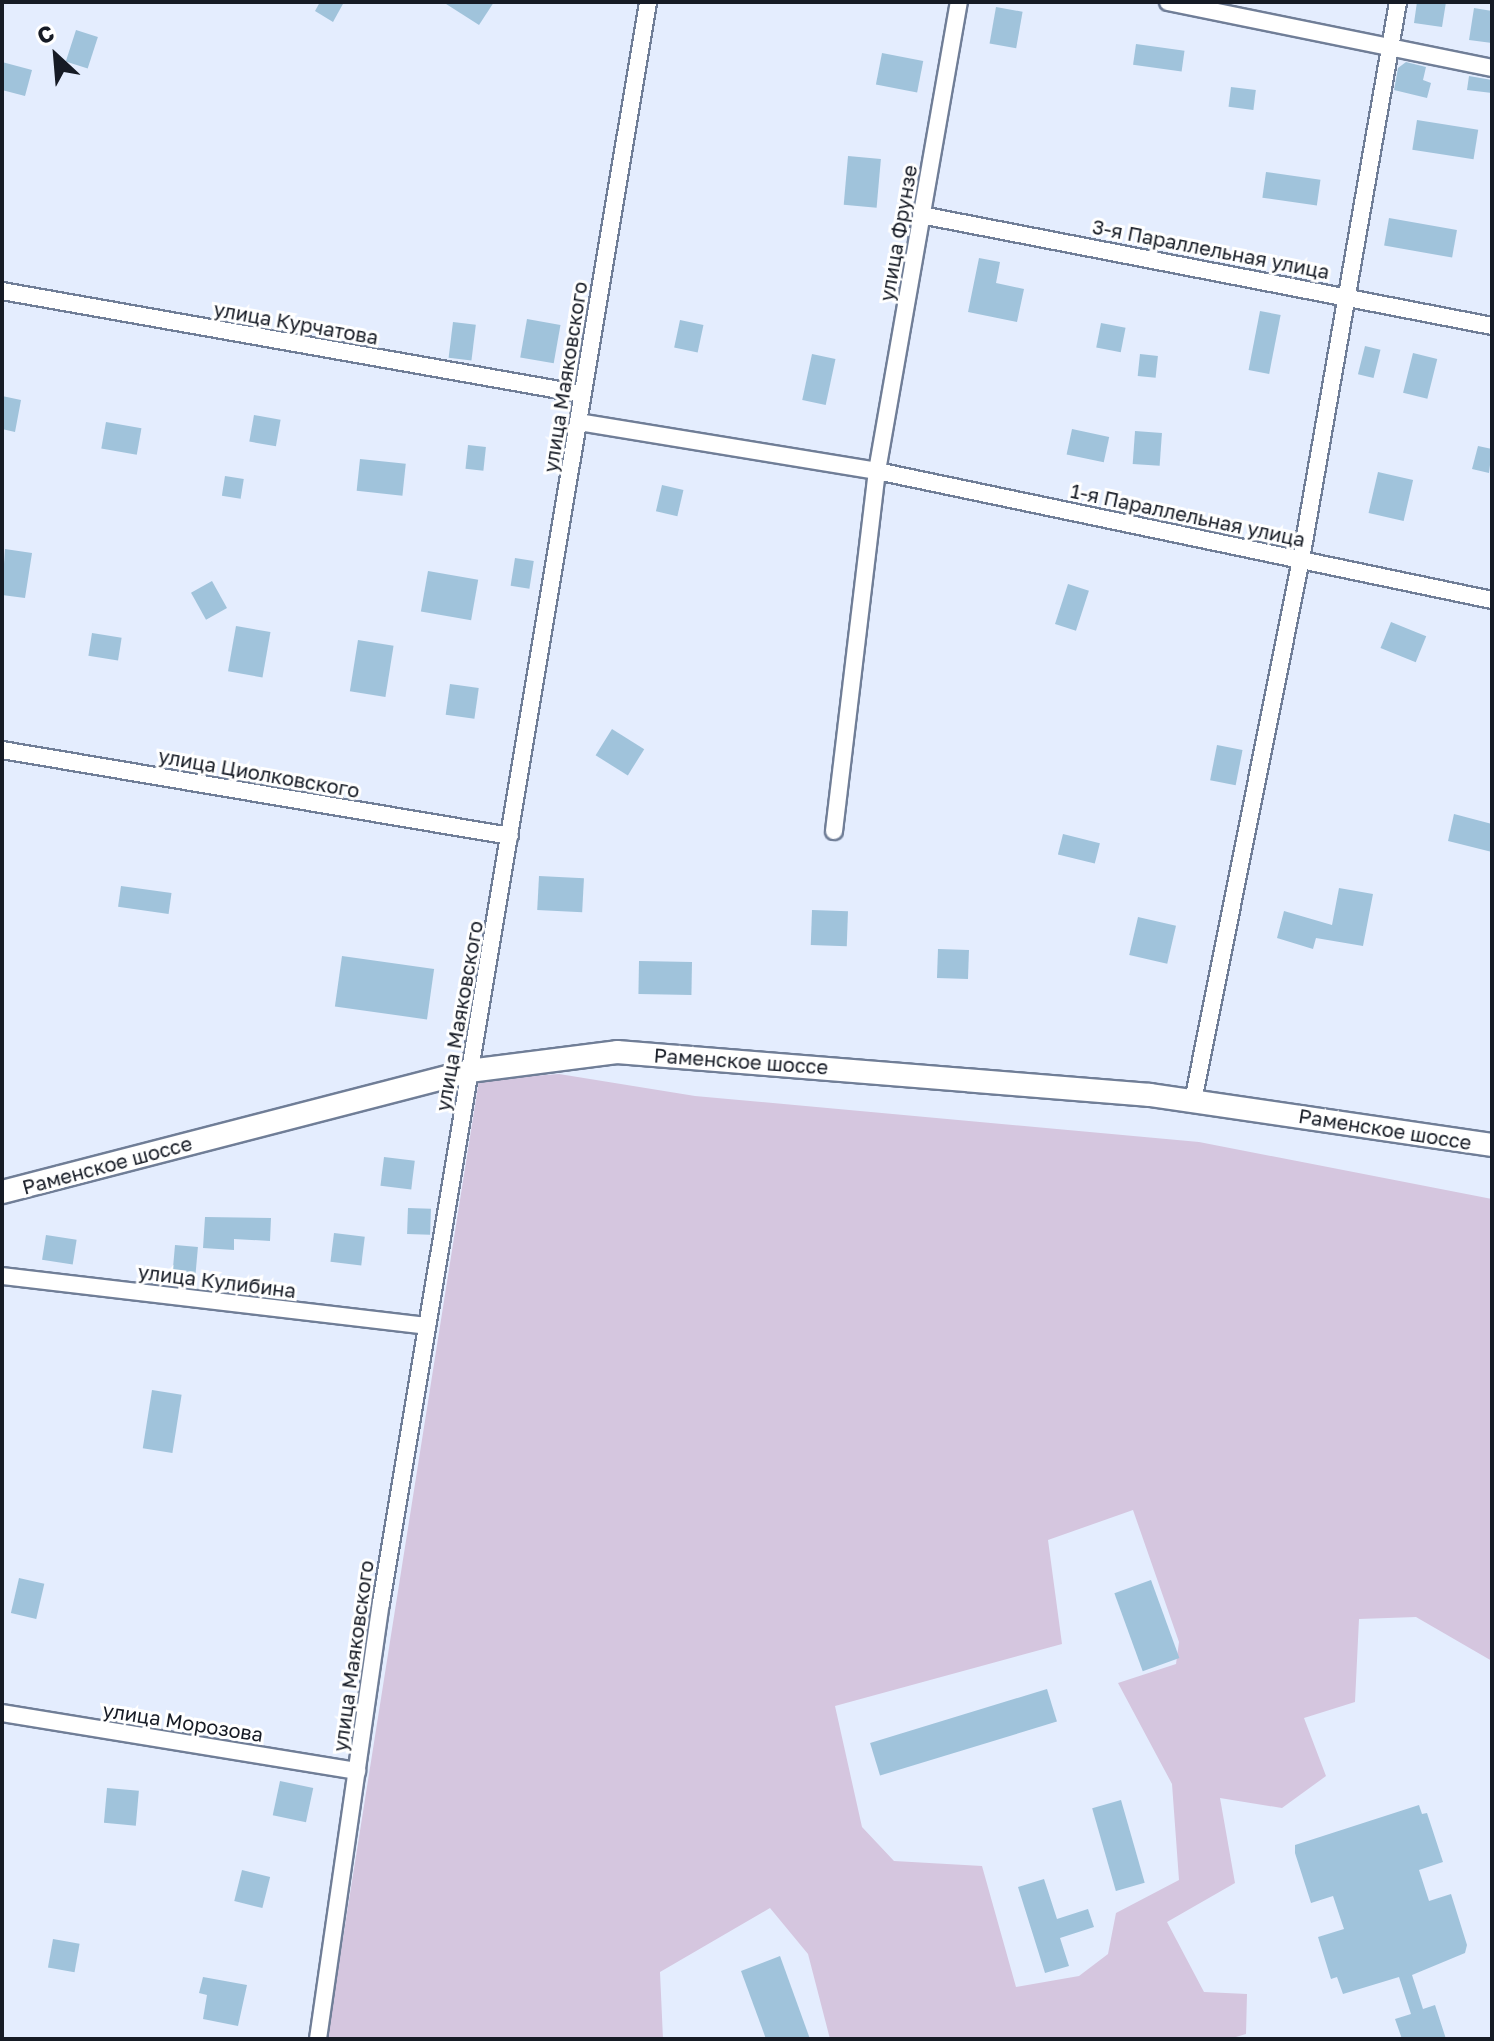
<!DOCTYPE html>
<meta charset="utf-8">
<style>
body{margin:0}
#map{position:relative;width:1494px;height:2041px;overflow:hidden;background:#e4edfe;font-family:"Golos Text",sans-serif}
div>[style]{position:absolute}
.green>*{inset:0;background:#d5c6df}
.building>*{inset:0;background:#a0c3db;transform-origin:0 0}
.roads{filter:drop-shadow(2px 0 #707e97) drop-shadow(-2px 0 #707e97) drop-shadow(0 2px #707e97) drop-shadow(0 -2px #707e97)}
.street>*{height:16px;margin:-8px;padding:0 8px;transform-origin:8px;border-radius:8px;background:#fff}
.secondary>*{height:22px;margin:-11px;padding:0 11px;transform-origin:11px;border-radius:11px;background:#fff}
span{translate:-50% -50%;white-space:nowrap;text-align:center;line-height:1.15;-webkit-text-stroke:6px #fff;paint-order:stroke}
.street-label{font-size:20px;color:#161b25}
.frame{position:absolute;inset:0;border:4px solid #161b25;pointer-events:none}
.north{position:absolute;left:16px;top:16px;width:80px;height:80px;-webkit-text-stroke:6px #fff;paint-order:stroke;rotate:334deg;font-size:22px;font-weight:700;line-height:32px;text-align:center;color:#161b25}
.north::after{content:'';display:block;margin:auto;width:28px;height:36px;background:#161b25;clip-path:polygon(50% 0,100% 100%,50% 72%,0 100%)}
</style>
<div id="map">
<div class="green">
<i style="clip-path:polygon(evenodd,559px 1074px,695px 1096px,1199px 1142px,1492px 1199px,1492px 1661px,1416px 1617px,1359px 1619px,1355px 1702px,1304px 1718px,1326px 1776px,1282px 1808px,1220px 1798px,1235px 1883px,1167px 1922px,1204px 1992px,1247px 1994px,1246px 2034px,1229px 2039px,830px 2039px,808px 1954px,770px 1908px,660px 1972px,663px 2039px,327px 2039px,479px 1080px,559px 1074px,1133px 1510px,1179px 1642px,1176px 1664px,1118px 1683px,1172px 1784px,1179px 1880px,1116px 1913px,1108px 1954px,1079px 1976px,1016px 1987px,982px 1866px,894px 1861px,862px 1827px,835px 1706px,1062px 1644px,1048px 1540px,1133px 1510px)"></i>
</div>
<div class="building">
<i style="clip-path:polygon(320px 2px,344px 2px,333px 22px,315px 11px)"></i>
<i style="clip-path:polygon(443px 2px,494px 2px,479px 25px)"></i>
<i style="clip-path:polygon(1417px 2px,1446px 2px,1442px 27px,1414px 23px)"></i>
<i style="left:996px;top:7px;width:27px;height:37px;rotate:10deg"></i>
<i style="clip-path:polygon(1474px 8px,1492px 11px,1492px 43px,1469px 40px)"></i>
<i style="left:76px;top:30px;width:23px;height:33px;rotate:18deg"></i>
<i style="left:1136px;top:44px;width:49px;height:21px;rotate:8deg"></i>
<i style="left:882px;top:53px;width:42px;height:32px;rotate:11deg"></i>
<i style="clip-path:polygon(2px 62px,32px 70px,25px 96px,2px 90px)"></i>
<i style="clip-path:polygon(1406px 62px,1426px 67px,1423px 80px,1431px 83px,1427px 98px,1394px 90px,1398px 68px)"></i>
<i style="clip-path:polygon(1469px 76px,1492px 80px,1492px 93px,1467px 90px)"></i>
<i style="left:1231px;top:87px;width:25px;height:20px;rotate:7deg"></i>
<i style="left:1417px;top:120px;width:62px;height:30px;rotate:9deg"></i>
<i style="left:848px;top:156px;width:33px;height:49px;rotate:5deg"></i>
<i style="left:1266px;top:172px;width:55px;height:26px;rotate:8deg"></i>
<i style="left:1389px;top:218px;width:69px;height:28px;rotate:10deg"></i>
<i style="clip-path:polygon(979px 258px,1000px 262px,996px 283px,1024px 289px,1017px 322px,968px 312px)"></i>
<i style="left:1260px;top:311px;width:21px;height:60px;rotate:11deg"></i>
<i style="left:527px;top:319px;width:34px;height:39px;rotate:10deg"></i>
<i style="left:680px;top:320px;width:24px;height:28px;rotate:12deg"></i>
<i style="left:453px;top:322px;width:23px;height:36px;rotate:7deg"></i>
<i style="left:1101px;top:323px;width:25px;height:25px;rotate:11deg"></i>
<i style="left:1365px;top:346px;width:16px;height:29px;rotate:14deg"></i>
<i style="left:1413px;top:353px;width:25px;height:41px;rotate:14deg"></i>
<i style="left:812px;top:354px;width:24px;height:47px;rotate:12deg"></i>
<i style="left:1140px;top:354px;width:18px;height:22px;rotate:6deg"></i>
<i style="clip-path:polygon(2px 396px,21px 400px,15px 432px,2px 429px)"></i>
<i style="left:254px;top:415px;width:27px;height:27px;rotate:10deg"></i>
<i style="left:106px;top:422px;width:36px;height:27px;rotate:10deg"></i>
<i style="left:1072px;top:429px;width:38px;height:26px;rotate:12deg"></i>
<i style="left:1135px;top:431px;width:27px;height:33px;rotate:4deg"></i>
<i style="left:468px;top:445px;width:18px;height:24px;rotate:6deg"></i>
<i style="clip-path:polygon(1478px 446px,1492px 449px,1489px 473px,1472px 469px)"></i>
<i style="left:360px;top:459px;width:46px;height:32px;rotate:6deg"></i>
<i style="left:1378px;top:472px;width:36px;height:42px;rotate:13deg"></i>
<i style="left:225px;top:476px;width:19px;height:20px;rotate:9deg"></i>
<i style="left:662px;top:485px;width:22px;height:27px;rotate:13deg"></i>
<i style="clip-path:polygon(5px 549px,32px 553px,25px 598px,2px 595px)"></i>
<i style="left:515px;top:558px;width:19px;height:28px;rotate:9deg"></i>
<i style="left:428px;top:571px;width:51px;height:41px;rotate:10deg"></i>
<i style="left:212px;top:581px;width:31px;height:24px;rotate:61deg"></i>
<i style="left:1068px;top:584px;width:22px;height:42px;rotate:18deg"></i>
<i style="left:1391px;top:622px;width:38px;height:28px;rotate:22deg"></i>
<i style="left:236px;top:626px;width:35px;height:46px;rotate:10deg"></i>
<i style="left:92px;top:633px;width:30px;height:23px;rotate:9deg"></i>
<i style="left:358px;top:640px;width:36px;height:52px;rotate:9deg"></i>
<i style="left:450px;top:684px;width:29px;height:31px;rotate:8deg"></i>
<i style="left:612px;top:729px;width:38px;height:31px;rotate:32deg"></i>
<i style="left:1217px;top:745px;width:26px;height:36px;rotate:11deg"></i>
<i style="clip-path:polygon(1454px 814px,1492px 824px,1492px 852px,1448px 841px)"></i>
<i style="left:1063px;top:834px;width:38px;height:21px;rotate:14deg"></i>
<i style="left:539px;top:876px;width:45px;height:34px;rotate:3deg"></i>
<i style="left:121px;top:886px;width:51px;height:21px;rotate:8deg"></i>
<i style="clip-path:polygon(1339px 888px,1373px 894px,1363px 946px,1316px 938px,1313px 949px,1277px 938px,1284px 911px,1332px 925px)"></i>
<i style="left:812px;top:910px;width:36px;height:35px;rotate:2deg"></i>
<i style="left:1138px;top:917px;width:39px;height:39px;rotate:13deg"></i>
<i style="left:938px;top:949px;width:31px;height:29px;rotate:2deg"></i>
<i style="left:342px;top:956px;width:93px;height:51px;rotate:8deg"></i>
<i style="left:639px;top:961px;width:53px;height:33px;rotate:1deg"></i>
<i style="left:384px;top:1157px;width:31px;height:29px;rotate:7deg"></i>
<i style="left:408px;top:1208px;width:23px;height:26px;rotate:2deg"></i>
<i style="clip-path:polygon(205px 1217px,271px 1218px,270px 1241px,234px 1239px,234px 1250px,203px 1248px)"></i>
<i style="left:334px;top:1233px;width:31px;height:29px;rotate:7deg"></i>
<i style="left:46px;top:1235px;width:31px;height:25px;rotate:9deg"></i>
<i style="left:175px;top:1245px;width:23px;height:40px;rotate:5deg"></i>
<i style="left:152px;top:1390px;width:30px;height:59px;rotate:9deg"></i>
<i style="left:19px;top:1578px;width:26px;height:36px;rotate:13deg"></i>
<i style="left:1151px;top:1580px;width:83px;height:39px;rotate:70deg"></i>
<i style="left:1047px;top:1689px;width:34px;height:185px;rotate:73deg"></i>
<i style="left:280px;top:1781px;width:34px;height:35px;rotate:12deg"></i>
<i style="left:107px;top:1788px;width:32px;height:35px;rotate:5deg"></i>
<i style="left:1121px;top:1800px;width:86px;height:30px;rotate:74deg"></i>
<i style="clip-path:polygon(1419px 1805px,1422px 1814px,1427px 1813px,1443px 1862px,1419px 1870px,1429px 1901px,1451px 1894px,1467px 1945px,1465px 1953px,1412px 1975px,1423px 2009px,1435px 2005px,1446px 2039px,1402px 2039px,1395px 2019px,1411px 2014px,1399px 1977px,1343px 1994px,1337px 1977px,1331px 1979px,1318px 1937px,1344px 1929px,1333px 1896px,1311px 1903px,1295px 1853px,1295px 1845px)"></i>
<i style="left:242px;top:1870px;width:29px;height:32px;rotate:14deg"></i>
<i style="clip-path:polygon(1044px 1879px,1057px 1919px,1088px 1909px,1094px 1927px,1060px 1938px,1069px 1966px,1045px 1973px,1018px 1887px)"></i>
<i style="left:53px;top:1939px;width:27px;height:29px;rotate:10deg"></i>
<i style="clip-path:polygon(780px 1956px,810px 2039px,766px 2039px,741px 1971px)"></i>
<i style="clip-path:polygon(203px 1977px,247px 1985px,238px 2026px,203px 2019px,207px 1995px,199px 1993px)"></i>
</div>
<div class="roads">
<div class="street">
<i style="left:1168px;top:2px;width:331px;rotate:11.5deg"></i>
<i style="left:921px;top:215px;width:582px;rotate:11deg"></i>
<i style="left:2px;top:291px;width:589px;rotate:10.07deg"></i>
<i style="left:578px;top:422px;width:303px;rotate:9.3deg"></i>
<i style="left:877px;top:471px;width:628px;rotate:11.85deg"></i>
<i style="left:2px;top:750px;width:515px;rotate:9.61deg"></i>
<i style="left:834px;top:831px;width:363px;rotate:-83.2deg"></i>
<i style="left:877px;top:471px;width:476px;rotate:-80.1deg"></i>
<i style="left:1193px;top:1101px;width:553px;rotate:-78.73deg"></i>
<i style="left:1301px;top:559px;width:565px;rotate:-80.12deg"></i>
<i style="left:2px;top:1276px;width:428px;rotate:6.7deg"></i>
<i style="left:2px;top:1713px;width:360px;rotate:9.3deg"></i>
<i style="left:318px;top:2039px;width:441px;rotate:-81.8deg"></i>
<i style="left:381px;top:1603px;width:1623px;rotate:-80.53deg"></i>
</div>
<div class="secondary">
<i style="left:2px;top:1192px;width:482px;rotate:-14.5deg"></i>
<i style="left:469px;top:1071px;width:149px;rotate:-7.3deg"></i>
<i style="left:617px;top:1052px;width:535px;rotate:4.61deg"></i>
<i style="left:1150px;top:1095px;width:346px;rotate:8.3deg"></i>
</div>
</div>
<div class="street-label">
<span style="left:898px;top:233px;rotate:-80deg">улица Фрунзе</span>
<span style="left:1211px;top:249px;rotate:11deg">3-я Параллельная улица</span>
<span style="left:296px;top:323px;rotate:10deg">улица Курчатова</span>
<span style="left:565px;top:377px;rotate:-81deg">улица Маяковского</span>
<span style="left:1188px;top:515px;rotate:12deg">1-я Параллельная улица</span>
<span style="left:259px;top:773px;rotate:10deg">улица Циолковского</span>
<span style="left:459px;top:1016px;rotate:-80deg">улица Маяковского</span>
<span style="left:741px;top:1061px;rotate:4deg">Раменское шоссе</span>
<span style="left:1385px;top:1129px;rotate:9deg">Раменское шоссе</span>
<span style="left:107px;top:1165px;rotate:-15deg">Раменское шоссе</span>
<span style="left:217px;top:1281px;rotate:7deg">улица Кулибина</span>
<span style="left:353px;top:1656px;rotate:-82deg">улица Маяковского</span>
<span style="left:183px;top:1722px;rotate:9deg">улица Морозова</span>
</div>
<div class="frame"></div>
<div class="north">С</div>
</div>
